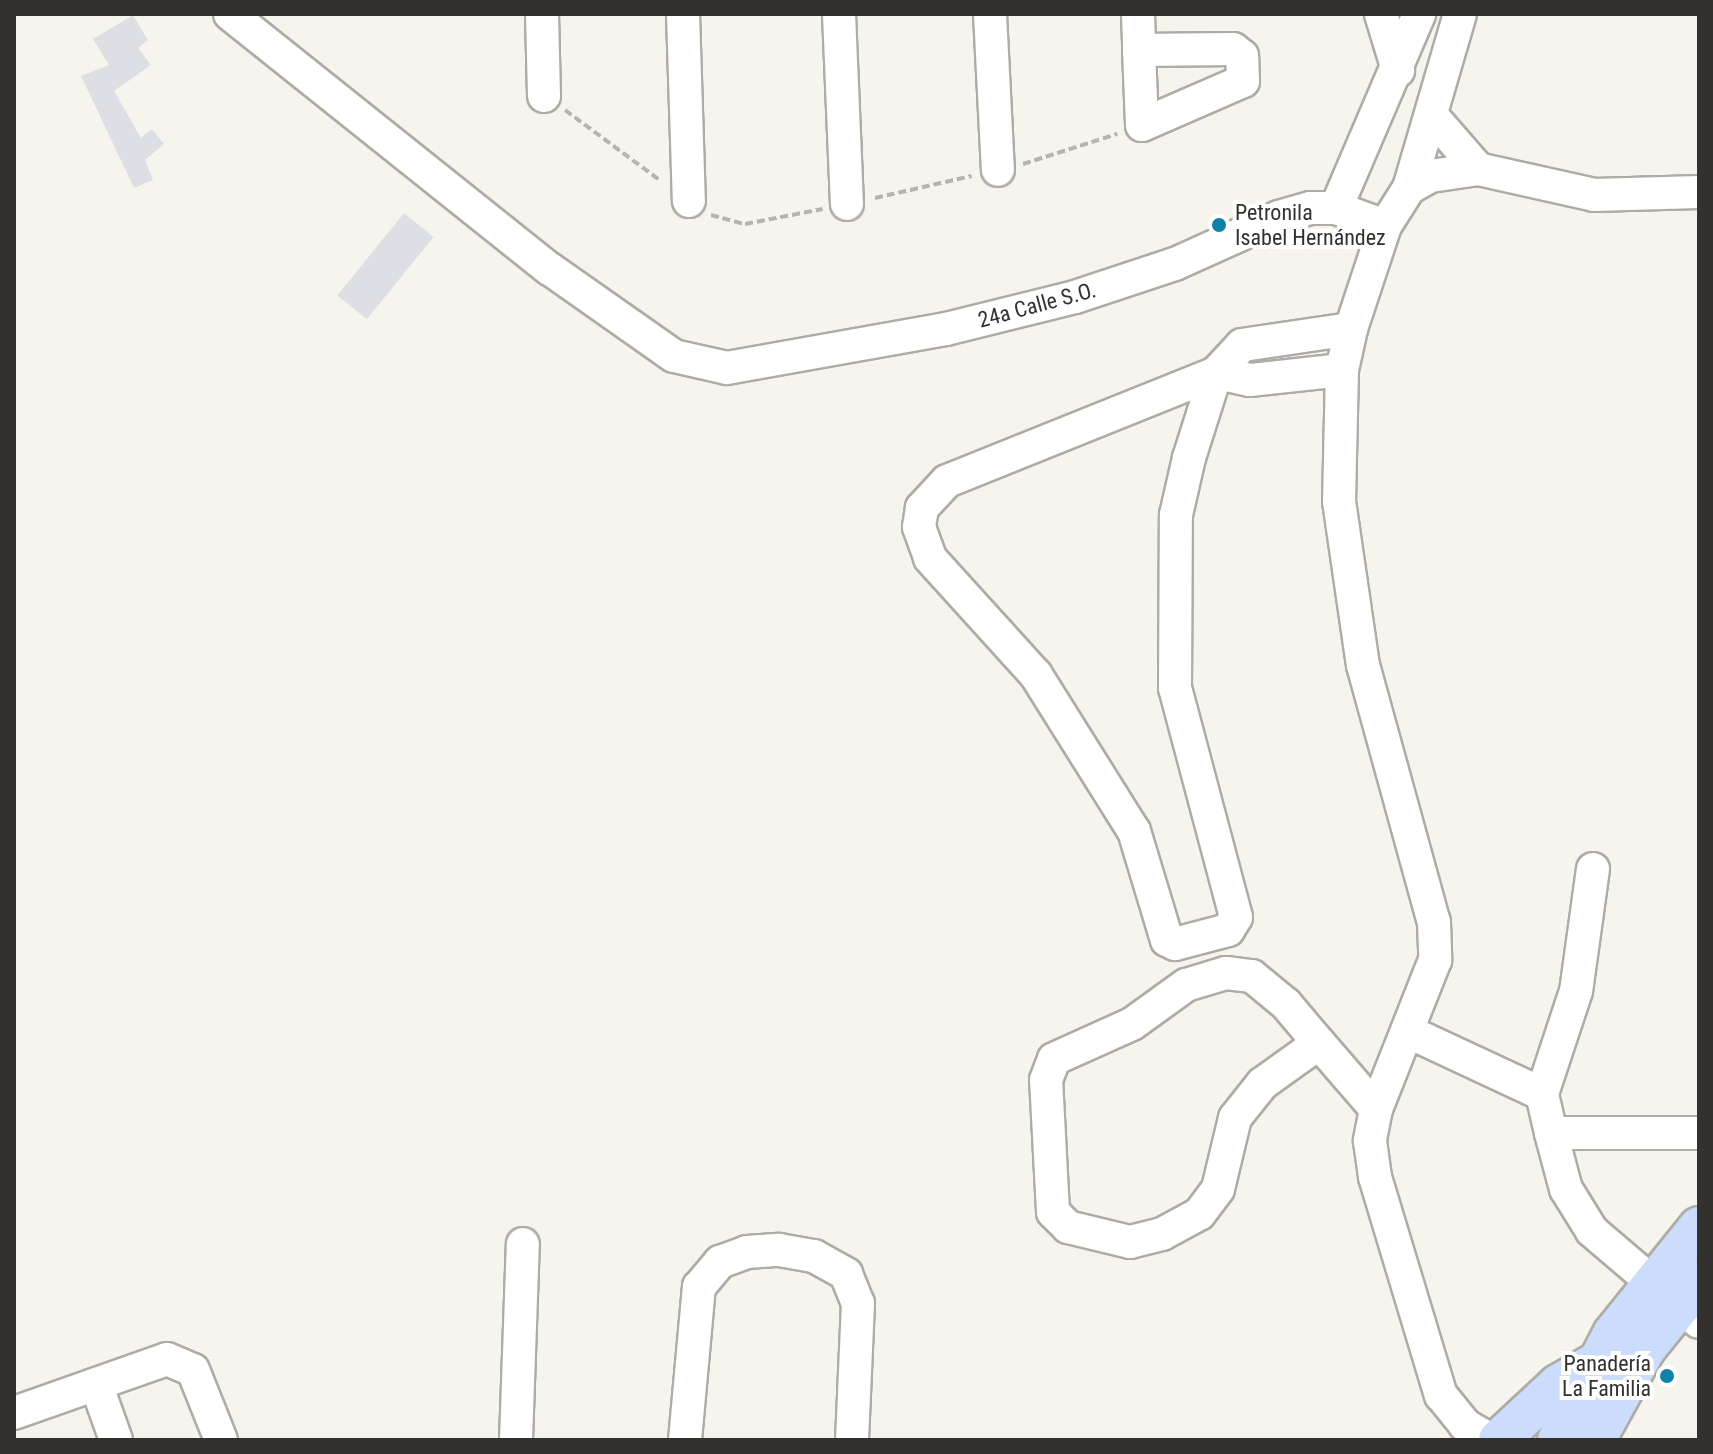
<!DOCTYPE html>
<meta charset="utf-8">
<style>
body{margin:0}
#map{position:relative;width:1713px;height:1454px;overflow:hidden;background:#f6f5ed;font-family:"Roboto Condensed",sans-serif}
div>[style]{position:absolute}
.building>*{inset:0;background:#dedee5;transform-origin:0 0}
.path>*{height:4px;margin-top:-2px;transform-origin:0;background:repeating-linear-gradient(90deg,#b5b4ad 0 8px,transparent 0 12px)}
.roads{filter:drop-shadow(2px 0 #aeaca5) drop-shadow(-2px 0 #aeaca5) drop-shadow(0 2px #aeaca5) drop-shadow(0 -2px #aeaca5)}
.minor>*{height:32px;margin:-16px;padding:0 16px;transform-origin:16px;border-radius:16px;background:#fff}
.major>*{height:40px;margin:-20px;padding:0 20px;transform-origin:20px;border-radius:20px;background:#cbdcfd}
.dots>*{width:22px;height:22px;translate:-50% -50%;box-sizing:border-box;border:4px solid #fff;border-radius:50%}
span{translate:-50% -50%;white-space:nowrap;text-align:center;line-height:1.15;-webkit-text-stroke:8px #fff;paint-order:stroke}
.poi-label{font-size:22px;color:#32312e}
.left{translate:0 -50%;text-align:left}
.right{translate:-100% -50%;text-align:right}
.street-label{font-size:22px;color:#32312e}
.frame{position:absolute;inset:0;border:16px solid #32312e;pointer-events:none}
</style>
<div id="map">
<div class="building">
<i style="clip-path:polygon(133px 15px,148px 40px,138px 48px,151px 65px,114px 91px,141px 138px,152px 129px,164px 144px,145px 160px,153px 180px,134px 188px,81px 76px,109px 65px,93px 39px)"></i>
<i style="left:404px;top:213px;width:38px;height:106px;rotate:39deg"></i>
</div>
<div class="path">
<i style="left:565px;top:110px;width:119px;rotate:36.5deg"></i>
<i style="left:1023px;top:164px;width:99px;rotate:-17.7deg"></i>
<i style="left:875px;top:198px;width:99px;rotate:-12.8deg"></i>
<i style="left:711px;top:215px;width:35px;rotate:15deg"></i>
<i style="left:745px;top:224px;width:79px;rotate:-10.9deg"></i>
</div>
<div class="roads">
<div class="minor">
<i style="left:230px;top:14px;width:409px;rotate:38.6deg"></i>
<i style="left:550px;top:269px;width:151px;rotate:35.1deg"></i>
<i style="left:674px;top:356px;width:54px;rotate:12.8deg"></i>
<i style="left:727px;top:368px;width:222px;rotate:-10.1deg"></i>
<i style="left:946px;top:329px;width:133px;rotate:-13.9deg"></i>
<i style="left:1075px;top:297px;width:105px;rotate:-18.3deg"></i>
<i style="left:1175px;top:264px;width:114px;rotate:-24.3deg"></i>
<i style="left:1279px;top:217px;width:32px;rotate:-16deg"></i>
<i style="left:1310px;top:208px;width:26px"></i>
<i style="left:1336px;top:208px;width:52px;rotate:20.2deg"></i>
<i style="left:542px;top:14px;width:82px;rotate:88.6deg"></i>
<i style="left:683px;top:14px;width:187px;rotate:88.2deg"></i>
<i style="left:839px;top:14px;width:190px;rotate:87.6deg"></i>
<i style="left:990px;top:14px;width:156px;rotate:87.1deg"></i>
<i style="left:1138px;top:14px;width:36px;rotate:88deg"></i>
<i style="left:1139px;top:50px;width:75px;rotate:87.7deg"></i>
<i style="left:1142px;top:125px;width:110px;rotate:-23.5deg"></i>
<i style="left:1243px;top:81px;width:25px;rotate:-92deg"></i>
<i style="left:1242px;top:56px;width:11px;rotate:-142deg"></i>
<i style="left:1233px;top:49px;width:94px;rotate:179.4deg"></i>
<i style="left:1381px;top:14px;width:59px;rotate:73.1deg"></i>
<i style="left:1460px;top:14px;width:181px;rotate:106.3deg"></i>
<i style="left:1409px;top:188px;width:45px;rotate:122.3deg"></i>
<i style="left:1385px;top:226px;width:108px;rotate:108.3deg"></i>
<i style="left:1351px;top:329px;width:42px;rotate:102.4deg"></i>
<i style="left:1342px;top:370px;width:131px;rotate:91.3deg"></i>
<i style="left:1339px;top:501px;width:166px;rotate:81.7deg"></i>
<i style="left:1363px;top:665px;width:267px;rotate:74.6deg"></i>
<i style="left:1434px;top:922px;width:38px;rotate:88deg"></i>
<i style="left:1435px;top:960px;width:160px;rotate:111.6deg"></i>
<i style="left:1376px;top:1109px;width:33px;rotate:101deg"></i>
<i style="left:1370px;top:1141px;width:36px;rotate:82deg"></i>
<i style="left:1375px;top:1177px;width:228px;rotate:73.2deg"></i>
<i style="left:1441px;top:1395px;width:38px;rotate:51deg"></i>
<i style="left:1465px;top:1425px;width:30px;rotate:30deg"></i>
<i style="left:1432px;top:116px;width:70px;rotate:49deg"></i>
<i style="left:1409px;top:188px;width:25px;rotate:-29deg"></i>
<i style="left:1431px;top:176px;width:48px;rotate:-8.5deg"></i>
<i style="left:1478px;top:169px;width:119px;rotate:12.6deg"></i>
<i style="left:1594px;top:195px;width:105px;rotate:-1.6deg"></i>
<i style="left:1336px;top:208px;width:211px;rotate:-66.8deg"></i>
<i style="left:1342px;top:370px;width:93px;rotate:173.8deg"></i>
<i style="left:1250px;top:380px;width:35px;rotate:-168deg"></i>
<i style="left:1216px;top:373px;width:290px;rotate:158.1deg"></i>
<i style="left:947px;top:481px;width:37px;rotate:133deg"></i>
<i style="left:922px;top:508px;width:19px;rotate:99deg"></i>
<i style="left:919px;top:527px;width:33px;rotate:70deg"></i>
<i style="left:930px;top:558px;width:158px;rotate:47.8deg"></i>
<i style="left:1036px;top:675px;width:184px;rotate:57.9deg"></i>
<i style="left:1134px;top:831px;width:114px;rotate:73.2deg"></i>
<i style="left:1167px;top:940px;width:9px;rotate:27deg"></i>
<i style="left:1175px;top:944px;width:55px;rotate:-14.8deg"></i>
<i style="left:1228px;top:930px;width:15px;rotate:-58deg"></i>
<i style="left:1236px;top:917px;width:237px;rotate:-104.9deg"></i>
<i style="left:1175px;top:688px;width:173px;rotate:-89.7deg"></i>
<i style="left:1176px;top:515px;width:58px;rotate:-77.2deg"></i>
<i style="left:1189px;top:458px;width:89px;rotate:-72.4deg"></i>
<i style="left:1216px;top:373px;width:38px;rotate:-47deg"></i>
<i style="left:1242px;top:345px;width:110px;rotate:-8.4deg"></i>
<i style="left:1593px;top:869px;width:123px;rotate:97.9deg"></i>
<i style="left:1576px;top:991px;width:108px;rotate:108.3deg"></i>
<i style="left:1542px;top:1094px;width:40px;rotate:77deg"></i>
<i style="left:1551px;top:1133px;width:58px;rotate:75deg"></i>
<i style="left:1566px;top:1189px;width:49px;rotate:58.2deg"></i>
<i style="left:1592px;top:1231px;width:140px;rotate:40.4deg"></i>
<i style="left:1409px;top:1032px;width:147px;rotate:25deg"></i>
<i style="left:1319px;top:1043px;width:70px;rotate:144.3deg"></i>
<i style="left:1262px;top:1084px;width:43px;rotate:128.5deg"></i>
<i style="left:1235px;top:1118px;width:73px;rotate:103.5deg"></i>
<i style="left:1218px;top:1189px;width:31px;rotate:127deg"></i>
<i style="left:1199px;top:1214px;width:42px;rotate:151.6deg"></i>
<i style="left:1162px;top:1234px;width:33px;rotate:166deg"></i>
<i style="left:1130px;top:1242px;width:64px;rotate:-166.4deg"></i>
<i style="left:1068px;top:1227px;width:21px;rotate:-135deg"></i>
<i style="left:1053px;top:1212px;width:132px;rotate:-93deg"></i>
<i style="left:1046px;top:1080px;width:22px;rotate:-69deg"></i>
<i style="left:1054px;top:1059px;width:85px;rotate:-24.2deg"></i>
<i style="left:1132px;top:1024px;width:67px;rotate:-35.8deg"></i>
<i style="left:1186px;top:985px;width:42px;rotate:-16.7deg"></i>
<i style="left:1226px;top:973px;width:26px;rotate:7deg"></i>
<i style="left:1252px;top:976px;width:44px;rotate:39.5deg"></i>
<i style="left:1286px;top:1004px;width:51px;rotate:49.8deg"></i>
<i style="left:1319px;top:1043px;width:87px;rotate:49.2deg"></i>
<i style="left:1551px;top:1133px;width:148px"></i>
<i style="left:96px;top:1384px;width:59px;rotate:70.3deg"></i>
<i style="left:14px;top:1413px;width:162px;rotate:-19.4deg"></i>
<i style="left:167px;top:1359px;width:28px;rotate:23deg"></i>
<i style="left:193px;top:1370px;width:75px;rotate:68.2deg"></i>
<i style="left:516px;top:1440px;width:196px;rotate:-88deg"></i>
<i style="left:685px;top:1440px;width:154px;rotate:-84.8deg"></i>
<i style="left:699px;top:1287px;width:33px;rotate:-50deg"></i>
<i style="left:720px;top:1262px;width:29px;rotate:-20deg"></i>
<i style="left:747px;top:1252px;width:32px;rotate:-4deg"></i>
<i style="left:779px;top:1250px;width:36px;rotate:10deg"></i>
<i style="left:814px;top:1256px;width:37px;rotate:29deg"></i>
<i style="left:846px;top:1274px;width:31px;rotate:68deg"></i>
<i style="left:858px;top:1303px;width:137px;rotate:92.5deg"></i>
</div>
<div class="major">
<i style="left:1499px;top:1440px;width:81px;rotate:-43deg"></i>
<i style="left:1558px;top:1385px;width:42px;rotate:-30.3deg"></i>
<i style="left:1558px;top:1440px;width:119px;rotate:-62.6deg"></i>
<i style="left:1613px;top:1334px;width:137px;rotate:-51.2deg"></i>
<i style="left:1595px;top:1440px;width:104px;rotate:-61.2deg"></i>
<i style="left:1645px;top:1349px;width:86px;rotate:-51.1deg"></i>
</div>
</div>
<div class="dots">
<i style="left:1219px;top:225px;background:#0c82a8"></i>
<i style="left:1667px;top:1376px;background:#0c82a8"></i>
</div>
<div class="poi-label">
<span class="left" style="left:1235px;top:225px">Petronila<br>Isabel Hernández</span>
<span class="right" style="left:1651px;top:1376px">Panadería<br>La Familia</span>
</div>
<div class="street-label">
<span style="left:1037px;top:305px;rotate:-15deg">24a Calle S.O.</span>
</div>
<div class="frame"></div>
</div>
